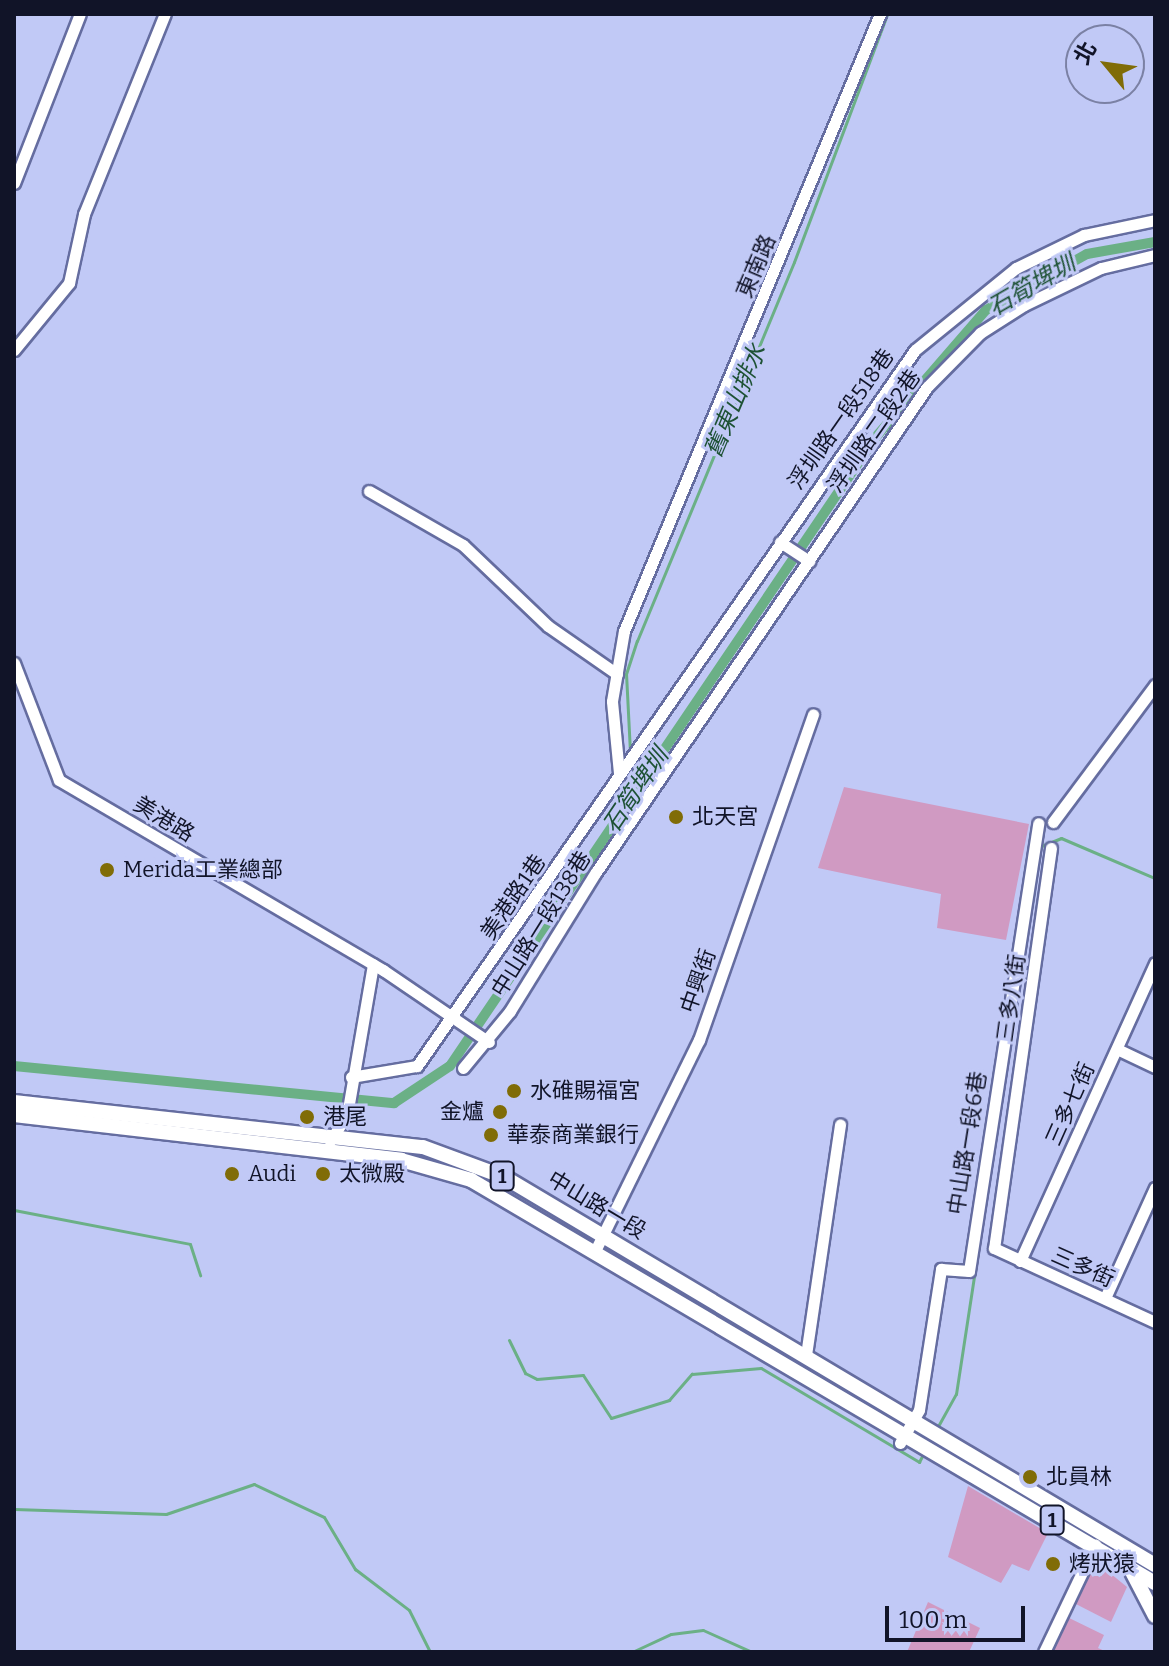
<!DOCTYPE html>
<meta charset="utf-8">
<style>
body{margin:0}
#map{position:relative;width:1169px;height:1666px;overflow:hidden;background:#c1c9f6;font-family:Bitter,"Noto Sans TC",serif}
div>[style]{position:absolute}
.green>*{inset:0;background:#d09ac2}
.stream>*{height:3px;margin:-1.5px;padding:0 1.5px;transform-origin:1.5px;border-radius:1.5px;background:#6bb086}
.canal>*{height:10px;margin:-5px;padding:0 5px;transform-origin:5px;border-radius:5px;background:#6bb086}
.roads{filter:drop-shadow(2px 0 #656da0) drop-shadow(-2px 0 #656da0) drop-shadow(0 2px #656da0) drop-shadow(0 -2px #656da0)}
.minor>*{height:11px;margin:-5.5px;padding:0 5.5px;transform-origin:5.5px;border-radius:5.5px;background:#fff}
.major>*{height:14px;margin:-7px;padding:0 7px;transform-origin:7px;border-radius:7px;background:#fff}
.dots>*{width:22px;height:22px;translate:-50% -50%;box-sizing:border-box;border:4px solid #c1c9f6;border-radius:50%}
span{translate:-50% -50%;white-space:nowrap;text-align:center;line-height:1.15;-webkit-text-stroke:6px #c1c9f6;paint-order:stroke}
.shield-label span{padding:2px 6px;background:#c1c9f6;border:2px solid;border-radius:6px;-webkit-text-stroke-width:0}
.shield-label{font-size:20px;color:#111428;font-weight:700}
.street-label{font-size:22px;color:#111428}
.poi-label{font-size:22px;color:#111428}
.left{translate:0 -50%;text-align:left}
.right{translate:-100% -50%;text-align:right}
.water-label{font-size:24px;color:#1e5235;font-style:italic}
.frame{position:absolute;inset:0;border:16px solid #111428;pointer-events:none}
.north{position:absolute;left:1065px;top:24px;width:80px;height:80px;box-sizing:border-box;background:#c1c9f6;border:2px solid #7b81a4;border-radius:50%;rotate:299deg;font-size:22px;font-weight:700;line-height:32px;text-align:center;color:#111428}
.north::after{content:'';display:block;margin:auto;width:28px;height:36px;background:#806c07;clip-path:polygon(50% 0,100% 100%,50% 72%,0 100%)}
.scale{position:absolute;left:885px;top:1606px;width:140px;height:36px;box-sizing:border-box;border:4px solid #111428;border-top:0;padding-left:10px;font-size:24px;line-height:28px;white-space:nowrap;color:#111428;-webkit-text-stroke:6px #c1c9f6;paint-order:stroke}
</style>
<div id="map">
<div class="green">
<i style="clip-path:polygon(844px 787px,1029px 824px,1006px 940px,937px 928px,941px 894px,818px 868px)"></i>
<i style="clip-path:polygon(968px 1486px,1048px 1533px,1029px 1571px,1012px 1564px,1001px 1583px,948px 1557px)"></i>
<i style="clip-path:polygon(1094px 1560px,1127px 1587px,1111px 1622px,1072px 1602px)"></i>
<i style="clip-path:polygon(928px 1602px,980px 1628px,969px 1652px,907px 1652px)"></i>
<i style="clip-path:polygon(1065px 1616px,1104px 1635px,1098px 1648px,1107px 1652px,1049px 1652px)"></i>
</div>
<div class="stream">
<i style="left:630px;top:752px;width:78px;rotate:-92.9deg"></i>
<i style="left:626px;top:674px;width:35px;rotate:-72deg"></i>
<i style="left:637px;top:641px;width:410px;rotate:-67.5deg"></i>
<i style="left:794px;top:262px;width:265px;rotate:-69.4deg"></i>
<i style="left:631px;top:763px;width:30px;rotate:82deg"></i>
<i style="left:1039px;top:847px;width:24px;rotate:-22deg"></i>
<i style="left:1061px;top:838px;width:102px;rotate:23.1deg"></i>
<i style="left:14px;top:1210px;width:179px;rotate:10.9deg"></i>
<i style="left:190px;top:1244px;width:33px;rotate:72deg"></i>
<i style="left:509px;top:1340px;width:37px;rotate:64deg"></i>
<i style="left:525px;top:1373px;width:13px;rotate:27deg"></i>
<i style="left:537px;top:1379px;width:46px;rotate:-5deg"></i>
<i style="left:583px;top:1375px;width:51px;rotate:56.9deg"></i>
<i style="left:611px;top:1418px;width:61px;rotate:-17.2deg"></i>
<i style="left:669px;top:1400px;width:35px;rotate:-49deg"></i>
<i style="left:692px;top:1374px;width:69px;rotate:-5deg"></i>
<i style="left:761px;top:1368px;width:184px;rotate:30.7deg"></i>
<i style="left:919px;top:1462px;width:11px;rotate:-63deg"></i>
<i style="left:937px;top:1428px;width:39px;rotate:-61deg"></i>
<i style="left:956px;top:1394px;width:238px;rotate:-81.3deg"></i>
<i style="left:14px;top:1509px;width:152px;rotate:1.9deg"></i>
<i style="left:166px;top:1514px;width:93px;rotate:-18.8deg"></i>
<i style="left:254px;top:1484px;width:77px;rotate:25.2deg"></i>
<i style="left:324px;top:1517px;width:61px;rotate:59.2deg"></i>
<i style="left:355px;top:1569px;width:68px;rotate:37.2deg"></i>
<i style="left:409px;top:1610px;width:47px;rotate:63.4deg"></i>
<i style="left:632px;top:1652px;width:43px;rotate:-24.8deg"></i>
<i style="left:671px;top:1634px;width:32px;rotate:-7deg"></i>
<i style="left:703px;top:1630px;width:54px;rotate:24.2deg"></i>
</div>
<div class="canal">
<i style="left:14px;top:1066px;width:382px;rotate:5.6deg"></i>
<i style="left:394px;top:1103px;width:67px;rotate:-33.5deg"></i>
<i style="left:450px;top:1066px;width:758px;rotate:-55.91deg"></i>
<i style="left:875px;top:438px;width:169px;rotate:-49.1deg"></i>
<i style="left:986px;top:310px;width:115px;rotate:-29deg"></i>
<i style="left:1087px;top:254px;width:69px;rotate:-10deg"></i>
</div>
<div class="roads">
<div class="minor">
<i style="left:14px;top:183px;width:181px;rotate:-68.7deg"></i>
<i style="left:14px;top:350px;width:87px;rotate:-50.6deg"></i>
<i style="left:69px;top:283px;width:71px;rotate:-77.7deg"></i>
<i style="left:84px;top:214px;width:216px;rotate:-68deg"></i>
<i style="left:369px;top:491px;width:108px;rotate:29.9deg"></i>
<i style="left:463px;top:545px;width:117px;rotate:43.6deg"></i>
<i style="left:548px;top:626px;width:84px;rotate:34.8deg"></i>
<i style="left:780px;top:542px;width:35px;rotate:33deg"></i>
<i style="left:14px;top:663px;width:125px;rotate:69deg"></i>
<i style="left:59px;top:780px;width:376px;rotate:30.4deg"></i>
<i style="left:383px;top:970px;width:128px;rotate:34.2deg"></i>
<i style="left:619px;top:773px;width:72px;rotate:-95.6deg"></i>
<i style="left:612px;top:701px;width:71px;rotate:-80.3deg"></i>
<i style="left:624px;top:631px;width:668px;rotate:-67.47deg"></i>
<i style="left:1053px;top:822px;width:171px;rotate:-53.3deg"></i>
<i style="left:1051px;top:848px;width:404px;rotate:98.1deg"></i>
<i style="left:994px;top:1248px;width:177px;rotate:24.7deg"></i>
<i style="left:1117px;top:1049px;width:42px;rotate:25.3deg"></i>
<i style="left:463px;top:1068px;width:74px;rotate:-50.5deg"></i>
<i style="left:510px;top:1011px;width:163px;rotate:-58.3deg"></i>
<i style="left:596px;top:872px;width:587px;rotate:-55.69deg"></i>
<i style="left:927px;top:387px;width:76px;rotate:-45.5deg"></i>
<i style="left:980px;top:333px;width:52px;rotate:-32.5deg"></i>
<i style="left:1024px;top:305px;width:85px;rotate:-25.7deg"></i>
<i style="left:1101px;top:268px;width:56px;rotate:-13.5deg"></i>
<i style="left:351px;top:1077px;width:67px;rotate:-9.5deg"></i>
<i style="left:417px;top:1066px;width:872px;rotate:-55.18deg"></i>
<i style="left:915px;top:350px;width:130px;rotate:-39.1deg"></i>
<i style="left:1016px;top:268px;width:76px;rotate:-25.9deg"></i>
<i style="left:1084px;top:235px;width:73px;rotate:-11.9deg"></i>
<i style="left:330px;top:1141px;width:31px;rotate:-57deg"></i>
<i style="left:347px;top:1115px;width:153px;rotate:-80.2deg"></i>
<i style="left:596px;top:1249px;width:233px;rotate:-63.8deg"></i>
<i style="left:699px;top:1040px;width:345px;rotate:-70.7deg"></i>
<i style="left:1020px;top:1261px;width:327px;rotate:-65.6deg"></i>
<i style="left:1105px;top:1298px;width:121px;rotate:-65.6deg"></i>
<i style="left:806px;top:1355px;width:233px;rotate:-81.6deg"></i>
<i style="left:900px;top:1443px;width:38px;rotate:-60deg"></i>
<i style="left:919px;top:1410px;width:143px;rotate:-81.1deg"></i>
<i style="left:941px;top:1269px;width:28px;rotate:4deg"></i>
<i style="left:969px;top:1271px;width:453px;rotate:-81.2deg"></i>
<i style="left:1044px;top:1652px;width:119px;rotate:-64.5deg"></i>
</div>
<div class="major">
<i style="left:14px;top:1102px;width:411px;rotate:6.3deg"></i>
<i style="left:423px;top:1147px;width:86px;rotate:20.3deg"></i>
<i style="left:504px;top:1177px;width:758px;rotate:30.8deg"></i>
<i style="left:14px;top:1115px;width:390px;rotate:6.6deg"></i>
<i style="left:401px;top:1160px;width:73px;rotate:15.9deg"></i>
<i style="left:471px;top:1180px;width:794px;rotate:30.51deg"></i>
<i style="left:1130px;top:1568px;width:54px;rotate:62.5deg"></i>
</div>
</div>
<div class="dots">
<i style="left:676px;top:817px;background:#806c07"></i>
<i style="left:107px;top:870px;background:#806c07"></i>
<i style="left:514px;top:1091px;background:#806c07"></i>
<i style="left:500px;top:1112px;background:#806c07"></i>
<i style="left:307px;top:1117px;background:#806c07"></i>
<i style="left:491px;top:1135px;background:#806c07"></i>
<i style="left:232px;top:1174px;background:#806c07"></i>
<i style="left:323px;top:1174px;background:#806c07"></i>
<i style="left:1030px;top:1477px;background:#806c07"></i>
<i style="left:1053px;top:1564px;background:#806c07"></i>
</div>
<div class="shield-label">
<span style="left:502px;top:1176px">1</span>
<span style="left:1052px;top:1520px">1</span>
</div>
<div class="street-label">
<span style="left:756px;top:266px;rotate:-67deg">東南路</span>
<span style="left:841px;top:419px;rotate:-55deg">浮圳路一段518巷</span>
<span style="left:874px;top:431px;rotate:-55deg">浮圳路二段2巷</span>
<span style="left:164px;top:819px;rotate:31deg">美港路</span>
<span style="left:513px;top:897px;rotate:-56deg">美港路1巷</span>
<span style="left:541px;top:924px;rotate:-58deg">中山路一段138巷</span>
<span style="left:698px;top:981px;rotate:-71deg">中興街</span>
<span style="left:1011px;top:998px;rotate:-82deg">三多八街</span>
<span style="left:1070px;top:1104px;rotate:-66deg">三多七街</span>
<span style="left:967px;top:1143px;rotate:-81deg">中山路一段6巷</span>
<span style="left:597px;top:1205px;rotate:31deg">中山路一段</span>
<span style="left:1083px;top:1267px;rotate:24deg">三多街</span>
</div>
<div class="poi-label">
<span class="left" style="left:692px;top:817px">北天宮</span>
<span class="left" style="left:123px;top:870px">Merida工業總部</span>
<span class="left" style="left:530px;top:1091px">水碓賜福宮</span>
<span class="right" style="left:484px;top:1112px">金爐</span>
<span class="left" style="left:323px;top:1117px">港尾</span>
<span class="left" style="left:507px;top:1135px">華泰商業銀行</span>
<span class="left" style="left:248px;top:1174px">Audi</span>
<span class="left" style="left:339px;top:1174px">太微殿</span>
<span class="left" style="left:1046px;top:1477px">北員林</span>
<span class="left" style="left:1069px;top:1564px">烤狀猿</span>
</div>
<div class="water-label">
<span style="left:1032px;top:286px;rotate:-30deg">石筍埤圳</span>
<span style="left:736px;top:401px;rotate:-67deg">舊東山排水</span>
<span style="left:636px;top:791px;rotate:-56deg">石筍埤圳</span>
</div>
<div class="frame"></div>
<div class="north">北</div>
<div class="scale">100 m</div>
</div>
